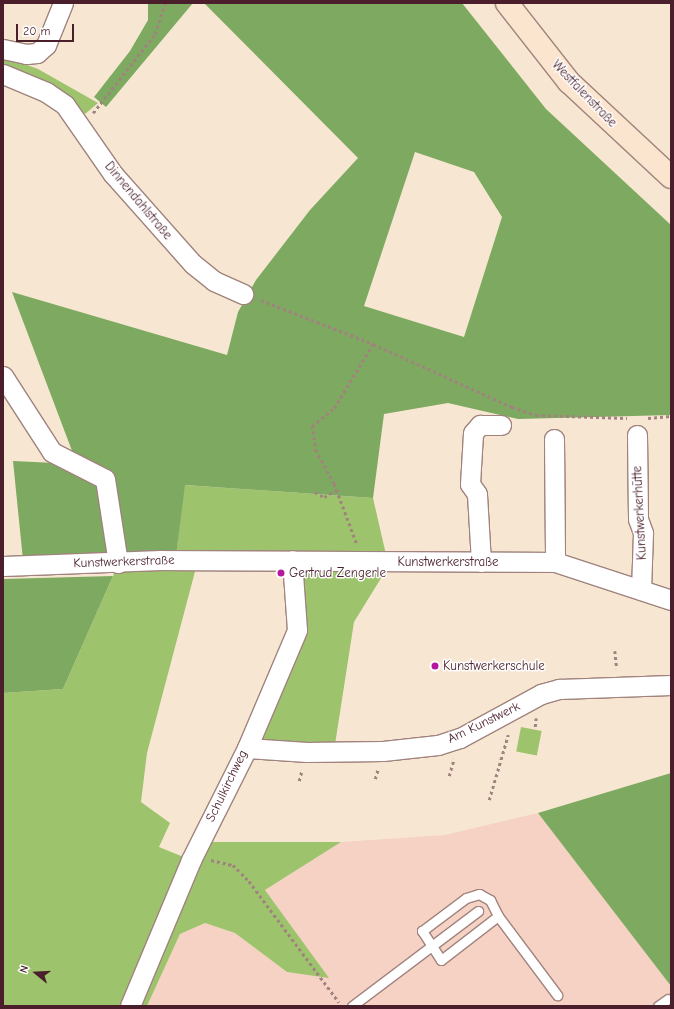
<!DOCTYPE html>
<meta charset="utf-8">
<style>
body{margin:0}
#map{position:relative;width:674px;height:1009px;overflow:hidden;background:#f7e7d2;font-family:"Comic Neue",sans-serif}
div>[style]{position:absolute}
.built>*{inset:0;background:#f6d2c4}
.green>*{inset:0;background:#9ec36d;transform-origin:0 0}
.forest>*{inset:0;background:#7ea960}
.path>*{height:2.5px;margin-top:-1.25px;transform-origin:0;background:repeating-linear-gradient(90deg,#a0837e 0 3px,transparent 0 6px)}
.roads{filter:drop-shadow(1px 0 #a0837e) drop-shadow(-1px 0 #a0837e) drop-shadow(0 1px #a0837e) drop-shadow(0 -1px #a0837e)}
.service>*{height:9px;margin:-4.5px;padding:0 4.5px;transform-origin:4.5px;border-radius:4.5px;background:#fff}
.minor>*{height:19px;margin:-9.5px;padding:0 9.5px;transform-origin:9.5px;border-radius:9.5px;background:#fff}
.secondary>*{height:22px;margin:-11px;padding:0 11px;transform-origin:11px;border-radius:11px;background:#fce5cf}
.dots>*{width:11px;height:11px;translate:-50% -50%;box-sizing:border-box;border:2px solid #fff;border-radius:50%}
span{translate:-50% -50%;white-space:nowrap;text-align:center;line-height:1.15;-webkit-text-stroke:3px #fff;paint-order:stroke}
.street-label{font-size:13px;color:#4a1f2b}
.poi-label{font-size:13px;color:#4a1f2b}
.left{translate:0 -50%;text-align:left}
.frame{position:absolute;inset:0;border:4px solid #4a1f2b;pointer-events:none}
.north{position:absolute;left:16px;top:953px;width:40px;height:40px;-webkit-text-stroke:3px #fff;paint-order:stroke;rotate:288deg;font-size:11px;font-weight:700;line-height:16px;text-align:center;color:#4a1f2b}
.north::after{content:'';display:block;margin:auto;width:14px;height:18px;background:#4a1f2b;clip-path:polygon(50% 0,100% 100%,50% 72%,0 100%)}
.scale{position:absolute;left:16px;top:24px;width:58px;height:18px;box-sizing:border-box;border:2px solid #4a1f2b;border-top:0;padding-left:5px;font-size:12px;line-height:14px;white-space:nowrap;color:#4a1f2b;-webkit-text-stroke:3px #fff;paint-order:stroke}
</style>
<div id="map">
<div class="built">
<i style="clip-path:polygon(538px 813px,671px 985px,671px 1006px,147px 1006px,180px 934px,205px 923px,235px 933px,287px 972px,328px 977px,265px 890px,341px 842px,445px 835px)"></i>
</div>
<div class="green">
<i style="clip-path:polygon(3px 56px,38px 69px,98px 103px,85px 114px,73px 102px,3px 67px)"></i>
<i style="clip-path:polygon(184px 485px,373px 498px,387px 559px,176px 556px)"></i>
<i style="clip-path:polygon(391px 562px,354px 622px,334px 751px,247px 748px,297px 625px,295px 563px)"></i>
<i style="clip-path:polygon(197px 564px,147px 753px,141px 802px,170px 823px,159px 847px,181px 856px,209px 842px,341px 842px,265px 890px,329px 978px,287px 972px,235px 933px,205px 923px,180px 934px,147px 1006px,3px 1006px,3px 693px,63px 689px,117px 567px)"></i>
<i style="left:521px;top:727px;width:21px;height:25px;rotate:11deg"></i>
</div>
<div class="forest">
<i style="clip-path:polygon(148px 3px,193px 3px,106px 107px,94px 97px,130px 51px,148px 20px)"></i>
<i style="clip-path:polygon(evenodd,204px 3px,462px 3px,546px 109px,671px 225px,671px 415px,518px 419px,448px 403px,384px 414px,373px 498px,185px 485px,176px 556px,23px 560px,13px 461px,77px 464px,12px 292px,227px 355px,238px 312px,256px 280px,310px 210px,358px 158px,204px 3px,415px 152px,474px 172px,502px 217px,464px 337px,364px 306px,415px 152px)"></i>
<i style="clip-path:polygon(113px 576px,63px 689px,3px 693px,3px 579px)"></i>
<i style="clip-path:polygon(671px 773px,671px 986px,538px 813px)"></i>
</div>
<div class="path">
<i style="left:93px;top:113px;width:100px;rotate:-51.9deg"></i>
<i style="left:155px;top:34px;width:33px;rotate:-72deg"></i>
<i style="left:261px;top:300px;width:120px;rotate:21.4deg"></i>
<i style="left:373px;top:344px;width:153px;rotate:24.4deg"></i>
<i style="left:512px;top:407px;width:25px;rotate:18deg"></i>
<i style="left:536px;top:415px;width:91px;rotate:1.9deg"></i>
<i style="left:648px;top:418px;width:23px;rotate:-5deg"></i>
<i style="left:315px;top:492px;width:10px;rotate:29deg"></i>
<i style="left:324px;top:497px;width:14px;rotate:-30deg"></i>
<i style="left:356px;top:543px;width:63px;rotate:-110.4deg"></i>
<i style="left:334px;top:484px;width:37px;rotate:-119deg"></i>
<i style="left:316px;top:452px;width:26px;rotate:-99deg"></i>
<i style="left:312px;top:426px;width:28px;rotate:-39deg"></i>
<i style="left:334px;top:408px;width:75px;rotate:-58.6deg"></i>
<i style="left:615px;top:651px;width:18px;rotate:84deg"></i>
<i style="left:535px;top:727px;width:9px;rotate:-84deg"></i>
<i style="left:449px;top:776px;width:18px;rotate:-74deg"></i>
<i style="left:375px;top:779px;width:10px;rotate:-73deg"></i>
<i style="left:299px;top:781px;width:11px;rotate:-75deg"></i>
<i style="left:489px;top:800px;width:68px;rotate:-73.7deg"></i>
<i style="left:211px;top:860px;width:23px;rotate:13deg"></i>
<i style="left:233px;top:865px;width:23px;rotate:45deg"></i>
<i style="left:249px;top:881px;width:151px;rotate:53.4deg"></i>
</div>
<div class="roads">
<div class="service">
<i style="left:479px;top:894px;width:13px;rotate:29deg"></i>
<i style="left:490px;top:900px;width:18px;rotate:63deg"></i>
<i style="left:498px;top:916px;width:72px;rotate:142.3deg"></i>
<i style="left:441px;top:960px;width:35px;rotate:-123deg"></i>
<i style="left:422px;top:931px;width:55px;rotate:-36.9deg"></i>
<i style="left:466px;top:898px;width:14px;rotate:-17deg"></i>
<i style="left:498px;top:916px;width:99px;rotate:53.2deg"></i>
<i style="left:352px;top:1006px;width:158px;rotate:-37deg"></i>
<i style="left:658px;top:1006px;width:12px;rotate:-35deg"></i>
</div>
<div class="minor">
<i style="left:3px;top:49px;width:24px;rotate:12deg"></i>
<i style="left:26px;top:54px;width:11px;rotate:-5deg"></i>
<i style="left:37px;top:53px;width:12px;rotate:-42deg"></i>
<i style="left:46px;top:45px;width:45px;rotate:-68deg"></i>
<i style="left:3px;top:74px;width:47px;rotate:22.7deg"></i>
<i style="left:46px;top:92px;width:23px;rotate:34deg"></i>
<i style="left:65px;top:105px;width:84px;rotate:55.2deg"></i>
<i style="left:113px;top:174px;width:120px;rotate:48.4deg"></i>
<i style="left:193px;top:264px;width:27px;rotate:39deg"></i>
<i style="left:214px;top:281px;width:32px;rotate:24deg"></i>
<i style="left:3px;top:376px;width:90px;rotate:57.2deg"></i>
<i style="left:52px;top:452px;width:59px;rotate:27deg"></i>
<i style="left:105px;top:479px;width:85px;rotate:81.2deg"></i>
<i style="left:637px;top:435px;width:84px;rotate:89.3deg"></i>
<i style="left:638px;top:519px;width:15px;rotate:70deg"></i>
<i style="left:643px;top:533px;width:57px;rotate:92deg"></i>
<i style="left:554px;top:439px;width:123px;rotate:89.5deg"></i>
<i style="left:481px;top:562px;width:68px;rotate:-93.4deg"></i>
<i style="left:477px;top:494px;width:12px;rotate:-125deg"></i>
<i style="left:470px;top:484px;width:51px;rotate:-86.6deg"></i>
<i style="left:473px;top:433px;width:11px;rotate:-49deg"></i>
<i style="left:480px;top:425px;width:21px"></i>
<i style="left:3px;top:566px;width:158px;rotate:-2.2deg"></i>
<i style="left:161px;top:560px;width:394px;rotate:0.3deg"></i>
<i style="left:555px;top:562px;width:122px;rotate:18.1deg"></i>
<i style="left:247px;top:748px;width:60px;rotate:3.8deg"></i>
<i style="left:307px;top:752px;width:76px;rotate:-0.8deg"></i>
<i style="left:383px;top:751px;width:55px;rotate:-6.2deg"></i>
<i style="left:438px;top:745px;width:23px;rotate:-18deg"></i>
<i style="left:460px;top:738px;width:92px;rotate:-28.5deg"></i>
<i style="left:541px;top:694px;width:19px;rotate:-16deg"></i>
<i style="left:559px;top:689px;width:112px;rotate:-2deg"></i>
<i style="left:130px;top:1006px;width:158px;rotate:-67.3deg"></i>
<i style="left:191px;top:860px;width:125px;rotate:-63.4deg"></i>
<i style="left:247px;top:748px;width:128px;rotate:-67deg"></i>
<i style="left:297px;top:630px;width:70px;rotate:-94.1deg"></i>
</div>
<div class="secondary">
<i style="left:507px;top:3px;width:100px;rotate:51.9deg"></i>
<i style="left:569px;top:82px;width:139px;rotate:43deg"></i>
</div>
</div>
<div class="dots">
<i style="left:281px;top:573px;background:#b5179e"></i>
<i style="left:435px;top:666px;background:#b5179e"></i>
</div>
<div class="street-label">
<span style="left:584px;top:94px;rotate:46deg">Westfalenstraße</span>
<span style="left:138px;top:201px;rotate:50deg">Dinnendahlstraße</span>
<span style="left:640px;top:513px;rotate:-93deg">Kunstwerkerhütte</span>
<span style="left:124px;top:562px;rotate:-2deg">Kunstwerkerstraße</span>
<span style="left:448px;top:562px">Kunstwerkerstraße</span>
<span style="left:484px;top:723px;rotate:-26deg">Am Kunstwerk</span>
<span style="left:227px;top:786px;rotate:-64deg">Schulkirchweg</span>
</div>
<div class="poi-label">
<span class="left" style="left:289px;top:573px">Gertrud Zengerle</span>
<span class="left" style="left:443px;top:666px">Kunstwerkerschule</span>
</div>
<div class="frame"></div>
<div class="north">N</div>
<div class="scale">20 m</div>
</div>
